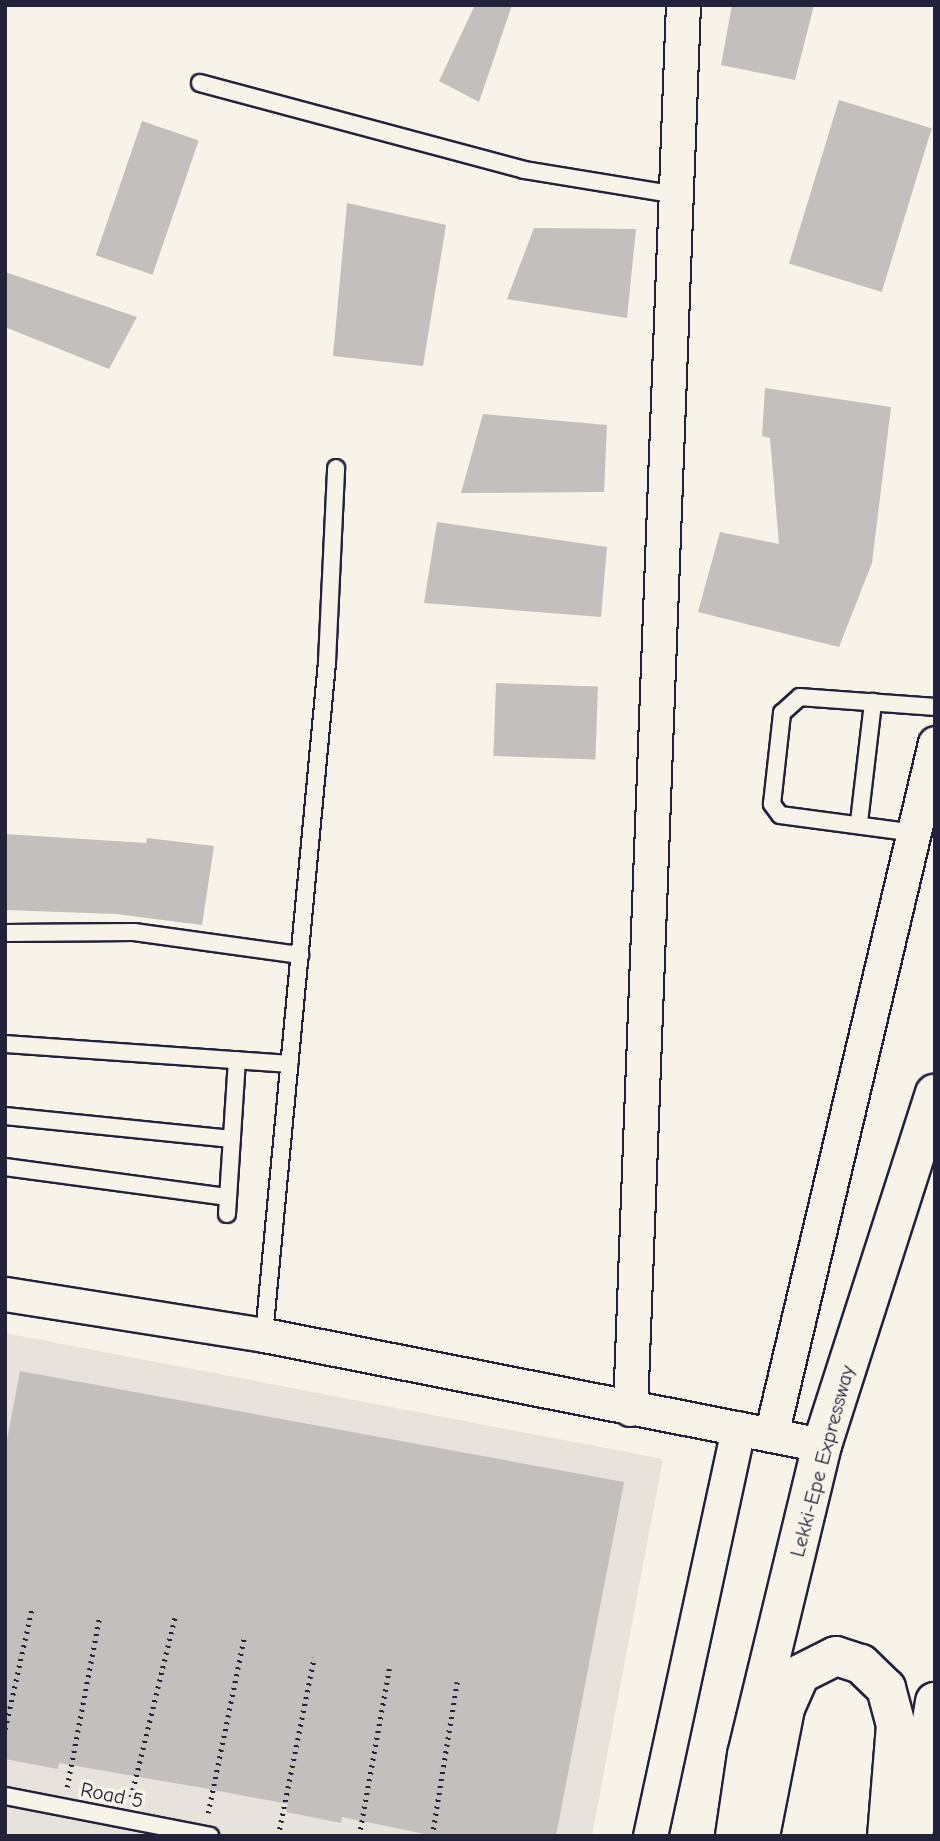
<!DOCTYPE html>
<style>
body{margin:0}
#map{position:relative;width:940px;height:1841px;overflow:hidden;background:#f7f3e8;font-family:"Comic Neue",sans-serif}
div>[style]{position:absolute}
.built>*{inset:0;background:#e7e3db}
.building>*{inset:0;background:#c2bfbd;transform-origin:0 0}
.path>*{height:4.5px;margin-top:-2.25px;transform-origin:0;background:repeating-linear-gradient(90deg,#22223b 0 2px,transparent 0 7px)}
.roads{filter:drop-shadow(2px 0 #22223b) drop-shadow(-2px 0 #22223b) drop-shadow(0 2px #22223b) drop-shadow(0 -2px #22223b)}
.service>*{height:16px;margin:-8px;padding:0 8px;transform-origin:8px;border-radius:8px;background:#f7f3e8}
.minor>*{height:33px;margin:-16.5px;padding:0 16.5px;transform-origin:16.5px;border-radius:16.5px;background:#f7f3e8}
.trunk>*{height:38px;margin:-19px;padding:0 19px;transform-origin:19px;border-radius:19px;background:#f7f3e8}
span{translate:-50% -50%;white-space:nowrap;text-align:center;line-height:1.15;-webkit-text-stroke:7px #f7f3e8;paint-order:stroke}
.street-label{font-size:21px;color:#22223b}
.frame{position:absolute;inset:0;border:7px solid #22223b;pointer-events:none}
</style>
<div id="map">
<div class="built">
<i style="clip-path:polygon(5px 1333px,663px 1459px,592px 1836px,5px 1836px)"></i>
</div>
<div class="building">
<i style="clip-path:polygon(475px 5px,512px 5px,479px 102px,439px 81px)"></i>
<i style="clip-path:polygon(732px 5px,814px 5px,795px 80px,721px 65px)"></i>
<i style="left:839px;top:100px;width:97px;height:171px;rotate:17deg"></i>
<i style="left:142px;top:121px;width:60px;height:142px;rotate:19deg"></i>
<i style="clip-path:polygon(347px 203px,446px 225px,423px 366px,333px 356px)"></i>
<i style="clip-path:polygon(534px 228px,636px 229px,627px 318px,507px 299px)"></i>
<i style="clip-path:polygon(5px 272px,137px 317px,109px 369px,5px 327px)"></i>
<i style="clip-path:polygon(765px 388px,891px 407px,872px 563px,839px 647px,698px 612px,720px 532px,779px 544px,770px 438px,762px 436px)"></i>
<i style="clip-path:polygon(483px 414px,607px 425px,604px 492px,461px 493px)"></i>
<i style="clip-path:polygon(437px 522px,607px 547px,601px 617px,424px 603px)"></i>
<i style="left:496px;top:683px;width:102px;height:73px;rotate:2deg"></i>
<i style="clip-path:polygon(5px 834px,146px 843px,147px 838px,214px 846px,202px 925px,116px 914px,5px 910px)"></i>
<i style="clip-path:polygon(20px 1371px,624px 1482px,556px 1836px,435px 1836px,342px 1817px,341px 1823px,286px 1812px,288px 1804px,203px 1788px,59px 1763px,58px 1769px,5px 1759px,5px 1450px)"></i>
</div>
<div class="path">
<i style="left:5px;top:1729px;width:124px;rotate:-77.4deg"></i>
<i style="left:67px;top:1787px;width:171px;rotate:-79.2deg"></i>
<i style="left:131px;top:1797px;width:185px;rotate:-76.3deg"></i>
<i style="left:208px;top:1813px;width:179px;rotate:-78.4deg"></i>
<i style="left:278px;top:1836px;width:182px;rotate:-78.6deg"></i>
<i style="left:359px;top:1836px;width:170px;rotate:-79.8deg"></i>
<i style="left:432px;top:1836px;width:156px;rotate:-80.8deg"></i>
</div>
<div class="roads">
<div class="service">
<i style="left:200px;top:83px;width:335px;rotate:15deg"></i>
<i style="left:524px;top:170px;width:154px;rotate:9.3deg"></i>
<i style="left:859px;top:822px;width:121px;rotate:-83.3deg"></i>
<i style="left:915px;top:833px;width:136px;rotate:-172.4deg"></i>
<i style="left:780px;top:815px;width:14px;rotate:-126deg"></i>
<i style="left:772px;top:804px;width:92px;rotate:-83.7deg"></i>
<i style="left:782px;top:713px;width:24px;rotate:-42deg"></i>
<i style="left:800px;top:697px;width:135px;rotate:4.2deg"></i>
<i style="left:5px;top:933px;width:129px;rotate:-0.4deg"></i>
<i style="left:134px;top:932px;width:168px;rotate:7.9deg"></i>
<i style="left:5px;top:1044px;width:285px;rotate:4deg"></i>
<i style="left:5px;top:1116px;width:228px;rotate:5.8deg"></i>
<i style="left:5px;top:1167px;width:225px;rotate:7.7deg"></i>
<i style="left:227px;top:1214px;width:154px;rotate:-86.3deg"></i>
<i style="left:264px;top:1335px;width:676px;rotate:-84.65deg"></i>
<i style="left:327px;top:662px;width:194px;rotate:-87.3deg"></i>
<i style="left:5px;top:1796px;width:209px;rotate:11deg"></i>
</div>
<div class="minor">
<i style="left:5px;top:1294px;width:262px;rotate:9deg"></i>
<i style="left:264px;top:1335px;width:569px;rotate:11.15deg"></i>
<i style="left:630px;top:1409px;width:1405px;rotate:-87.84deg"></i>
<i style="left:771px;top:1435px;width:711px;rotate:-76.67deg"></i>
<i style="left:650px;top:1836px;width:417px;rotate:-77.8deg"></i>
</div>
<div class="trunk">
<i style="left:735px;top:1836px;width:82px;rotate:-81.6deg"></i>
<i style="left:747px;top:1755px;width:319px;rotate:-76.4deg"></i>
<i style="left:822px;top:1445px;width:369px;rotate:-72.2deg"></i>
<i style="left:760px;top:1836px;width:130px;rotate:-78.9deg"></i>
<i style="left:785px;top:1708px;width:37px;rotate:-66deg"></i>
<i style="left:800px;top:1674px;width:40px;rotate:-26.6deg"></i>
<i style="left:836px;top:1656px;width:26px;rotate:18deg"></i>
<i style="left:861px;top:1664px;width:35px;rotate:44deg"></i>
<i style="left:886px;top:1688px;width:38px;rotate:75deg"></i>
<i style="left:896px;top:1725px;width:111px;rotate:94.6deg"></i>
<i style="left:913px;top:1836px;width:136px;rotate:-80.7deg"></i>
</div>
</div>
<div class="street-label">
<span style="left:822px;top:1461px;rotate:-75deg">Lekki-Epe Expressway</span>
<span style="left:112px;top:1795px;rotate:11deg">Road 5</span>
</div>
<div class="frame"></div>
</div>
